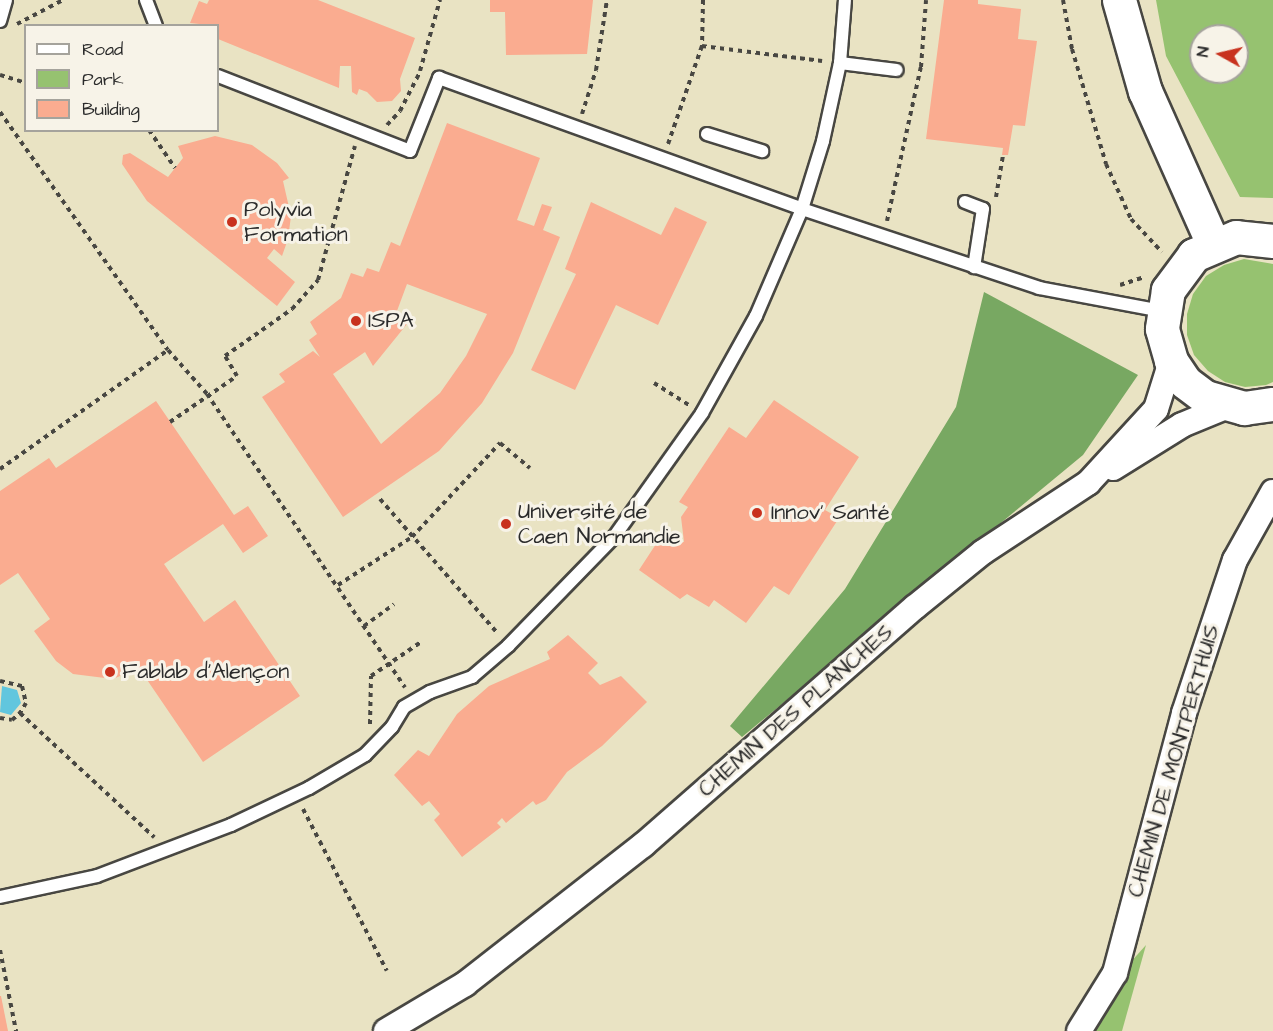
<!DOCTYPE html>
<meta charset="utf-8">
<style>
body{margin:0}
#map{position:relative;width:1273px;height:1031px;overflow:hidden;background:#e9e3c3;font-family:"Architects Daughter",sans-serif}
div>[style]{position:absolute}
.green>*{inset:0;background:#96c270}
.forest>*{inset:0;background:#78a862}
.water>*{inset:0;background:#61c6de}
.building>*{inset:0;background:#faac90}
.path>*{height:4px;margin-top:-2px;transform-origin:0;background:repeating-linear-gradient(90deg,#484742 0 4.5px,transparent 0 9px)}
.roads{filter:drop-shadow(2px 0 #484742) drop-shadow(-2px 0 #484742) drop-shadow(0 2px #484742) drop-shadow(0 -2px #484742)}
.lane>*{height:12px;margin:-6px;padding:0 6px;transform-origin:6px;border-radius:6px;background:#fff}
.street>*{height:24px;margin:-12px;padding:0 12px;transform-origin:12px;border-radius:12px;background:#fff}
.secondary>*{height:33px;margin:-16.5px;padding:0 16.5px;transform-origin:16.5px;border-radius:16.5px;background:#fff}
.dots>*{width:16px;height:16px;translate:-50% -50%;box-sizing:border-box;border:3px solid #f7f3e8;border-radius:50%}
span{translate:-50% -50%;white-space:nowrap;text-align:center;line-height:1.15;-webkit-text-stroke:6px #f7f3e8;paint-order:stroke}
.poi-label{font-size:22px;color:#2b2b2b}
.left{translate:0 -50%;text-align:left}
.street-label{font-size:22px;color:#2b2b2b}
.legend{position:absolute;left:24px;top:24px;width:195px;height:108px;box-sizing:border-box;background:#f7f3e8;border:2px solid #a5a39c;margin:0;padding:8px 10px;list-style:none;font-size:18px;color:#2b2b2b}
.legend li{display:flex;align-items:center;gap:12px;height:30px}
.legend b{width:30px;border:2px solid #a5a39c}
.north{position:absolute;left:1189px;top:24px;width:60px;height:60px;box-sizing:border-box;background:#f7f3e8;border:2px solid #a5a39c;border-radius:50%;rotate:278deg;font-size:16px;font-weight:700;line-height:24px;text-align:center;color:#2b2b2b}
.north::after{content:'';display:block;margin:auto;width:21px;height:27px;background:#c8321e;clip-path:polygon(50% 0,100% 100%,50% 72%,0 100%)}
</style>
<div id="map">
<div class="green">
<i style="clip-path:polygon(evenodd,1156px 0,1273px 0,1273px 198px,1240px 197px,1166px 56px,1156px 0,1201px 36px,1237px 36px,1237px 72px,1201px 72px,1201px 36px)"></i>
<i style="clip-path:polygon(1244px 259px,1273px 264px,1273px 382px,1266px 385px,1245px 387px,1225px 382px,1208px 371px,1194px 355px,1187px 335px,1187px 314px,1193px 294px,1206px 276px,1224px 265px)"></i>
<i style="clip-path:polygon(1146px 945px,1122px 1031px,1069px 1031px)"></i>
</div>
<div class="forest">
<i style="clip-path:polygon(984px 292px,1138px 375px,1083px 455px,742px 737px,730px 726px,845px 589px,956px 407px)"></i>
</div>
<div class="water">
<i style="clip-path:polygon(2px 686px,17px 690px,21px 703px,11px 715px,0 712px)"></i>
</div>
<div class="building">
<i style="clip-path:polygon(209px 0,318px 0,415px 38px,400px 79px,401px 91px,392px 101px,377px 102px,367px 92px,359px 89px,357px 95px,352px 92px,351px 66px,340px 66px,339px 88px,218px 39px,218px 26px,190px 23px,199px 1px,207px 4px)"></i>
<i style="clip-path:polygon(490px 0,593px 0,587px 54px,506px 55px,505px 12px,490px 12px)"></i>
<i style="clip-path:polygon(944px 0,978px 0,978px 4px,1021px 9px,1018px 39px,1037px 41px,1025px 126px,1013px 125px,1008px 155px,1002px 155px,1003px 148px,926px 139px)"></i>
<i style="clip-path:polygon(evenodd,447px 123px,540px 158px,517px 220px,534px 226px,542px 204px,552px 207px,543px 230px,560px 237px,513px 353px,482px 403px,439px 451px,343px 517px,262px 397px,285px 382px,279px 374px,313px 351px,320px 357px,309px 340px,317px 334px,310px 322px,341px 298px,351px 273px,363px 277px,367px 268px,379px 272px,391px 242px,400px 246px,447px 123px,407px 284px,487px 314px,466px 356px,440px 393px,381px 444px,333px 374px,365px 352px,373px 366px,407px 324px,394px 319px,407px 284px)"></i>
<i style="clip-path:polygon(215px 136px,252px 145px,277px 163px,289px 178px,283px 181px,291px 216px,288px 239px,282px 256px,274px 249px,267px 258px,295px 282px,277px 306px,147px 201px,122px 164px,123px 155px,130px 153px,168px 177px,183px 158px,178px 146px)"></i>
<i style="clip-path:polygon(591px 202px,661px 235px,675px 207px,707px 222px,658px 325px,616px 305px,575px 390px,531px 370px,576px 274px,565px 269px)"></i>
<i style="clip-path:polygon(774px 400px,859px 457px,825px 510px,839px 518px,789px 595px,774px 586px,746px 623px,714px 600px,709px 607px,687px 594px,680px 599px,639px 570px,656px 544px,684px 542px,681px 517px,688px 507px,679px 502px,729px 427px,746px 438px)"></i>
<i style="clip-path:polygon(156px 401px,234px 515px,248px 506px,268px 536px,243px 553px,223px 524px,164px 564px,204px 622px,235px 600px,300px 696px,203px 762px,139px 668px,113px 679px,73px 674px,56px 661px,34px 631px,50px 619px,18px 573px,0 585px,0 491px,49px 458px,56px 468px)"></i>
<i style="clip-path:polygon(568px 635px,598px 663px,588px 673px,600px 685px,621px 676px,647px 702px,602px 746px,567px 772px,546px 800px,536px 805px,533px 801px,506px 823px,502px 818px,497px 823px,501px 827px,462px 857px,434px 820px,440px 814px,429px 801px,422px 806px,394px 775px,418px 750px,429px 756px,457px 714px,489px 686px,550px 659px,547px 652px)"></i>
<i style="clip-path:polygon(0 996px,1px 996px,8px 1031px,0 1031px)"></i>
</div>
<div class="path">
<i style="left:703px;top:0;width:46px;rotate:91.2deg"></i>
<i style="left:702px;top:46px;width:121px;rotate:7.1deg"></i>
<i style="left:1063px;top:0;width:50px;rotate:79.6deg"></i>
<i style="left:1072px;top:49px;width:120px;rotate:73.5deg"></i>
<i style="left:1106px;top:164px;width:60px;rotate:65.6deg"></i>
<i style="left:1131px;top:219px;width:45px;rotate:46.8deg"></i>
<i style="left:17px;top:24px;width:52px;rotate:-27.6deg"></i>
<i style="left:420px;top:71px;width:74px;rotate:-74.3deg"></i>
<i style="left:0;top:75px;width:27px;rotate:17deg"></i>
<i style="left:0;top:112px;width:291px;rotate:54.8deg"></i>
<i style="left:168px;top:350px;width:59px;rotate:48.4deg"></i>
<i style="left:207px;top:394px;width:354px;rotate:56deg"></i>
<i style="left:582px;top:114px;width:46px;rotate:-72.3deg"></i>
<i style="left:596px;top:70px;width:71px;rotate:-81.1deg"></i>
<i style="left:387px;top:125px;width:19px;rotate:-47deg"></i>
<i style="left:400px;top:111px;width:44px;rotate:-62.9deg"></i>
<i style="left:149px;top:130px;width:46px;rotate:55.6deg"></i>
<i style="left:668px;top:144px;width:104px;rotate:-70.9deg"></i>
<i style="left:996px;top:197px;width:43px;rotate:-80.5deg"></i>
<i style="left:887px;top:221px;width:158px;rotate:-77.6deg"></i>
<i style="left:921px;top:67px;width:67px;rotate:-85.7deg"></i>
<i style="left:1120px;top:285px;width:25px;rotate:-18deg"></i>
<i style="left:654px;top:383px;width:41px;rotate:32.2deg"></i>
<i style="left:170px;top:422px;width:81px;rotate:-34.5deg"></i>
<i style="left:237px;top:376px;width:23px;rotate:-121deg"></i>
<i style="left:225px;top:356px;width:82px;rotate:-35deg"></i>
<i style="left:292px;top:309px;width:39px;rotate:-48deg"></i>
<i style="left:318px;top:280px;width:139px;rotate:-74.6deg"></i>
<i style="left:0;top:469px;width:206px;rotate:-35.3deg"></i>
<i style="left:380px;top:499px;width:179px;rotate:48.8deg"></i>
<i style="left:338px;top:585px;width:88px;rotate:-33deg"></i>
<i style="left:412px;top:537px;width:129px;rotate:-46.9deg"></i>
<i style="left:500px;top:443px;width:39px;rotate:40deg"></i>
<i style="left:364px;top:626px;width:37px;rotate:-36deg"></i>
<i style="left:0;top:681px;width:23px;rotate:13deg"></i>
<i style="left:22px;top:686px;width:17px;rotate:77deg"></i>
<i style="left:26px;top:703px;width:12px;rotate:121deg"></i>
<i style="left:20px;top:713px;width:183px;rotate:42.8deg"></i>
<i style="left:0;top:718px;width:12px;rotate:9deg"></i>
<i style="left:12px;top:720px;width:11px;rotate:-41deg"></i>
<i style="left:370px;top:724px;width:48px;rotate:-88.8deg"></i>
<i style="left:371px;top:676px;width:60px;rotate:-34.2deg"></i>
<i style="left:303px;top:809px;width:182px;rotate:62.6deg"></i>
<i style="left:0;top:950px;width:83px;rotate:78.8deg"></i>
</div>
<div class="roads">
<div class="lane">
<i style="left:146px;top:0;width:28px;rotate:69deg"></i>
<i style="left:0;top:21px;width:22px;rotate:-74deg"></i>
<i style="left:840px;top:63px;width:57px;rotate:7deg"></i>
<i style="left:218px;top:76px;width:206px;rotate:21.3deg"></i>
<i style="left:410px;top:151px;width:79px;rotate:-68.3deg"></i>
<i style="left:439px;top:78px;width:386px;rotate:19.8deg"></i>
<i style="left:802px;top:209px;width:71px;rotate:-72.8deg"></i>
<i style="left:823px;top:141px;width:80px;rotate:-77.7deg"></i>
<i style="left:840px;top:63px;width:63px;rotate:-85.5deg"></i>
<i style="left:707px;top:134px;width:58px;rotate:17.2deg"></i>
<i style="left:965px;top:202px;width:19px;rotate:21deg"></i>
<i style="left:983px;top:209px;width:59px;rotate:98.8deg"></i>
<i style="left:0;top:897px;width:99px;rotate:-12.2deg"></i>
<i style="left:97px;top:876px;width:143px;rotate:-20.8deg"></i>
<i style="left:231px;top:825px;width:86px;rotate:-25.4deg"></i>
<i style="left:309px;top:788px;width:65px;rotate:-30.5deg"></i>
<i style="left:365px;top:755px;width:39px;rotate:-46deg"></i>
<i style="left:392px;top:727px;width:23px;rotate:-59deg"></i>
<i style="left:404px;top:707px;width:30px;rotate:-30deg"></i>
<i style="left:430px;top:692px;width:45px;rotate:-19.7deg"></i>
<i style="left:472px;top:677px;width:48px;rotate:-40.7deg"></i>
<i style="left:508px;top:646px;width:152px;rotate:-45.8deg"></i>
<i style="left:614px;top:537px;width:152px;rotate:-54.6deg"></i>
<i style="left:702px;top:413px;width:111px;rotate:-60.9deg"></i>
<i style="left:756px;top:316px;width:116px;rotate:-66.7deg"></i>
<i style="left:802px;top:209px;width:250px;rotate:18.4deg"></i>
<i style="left:1039px;top:288px;width:125px;rotate:10.6deg"></i>
</div>
<div class="street">
<i style="left:1113px;top:468px;width:81px;rotate:-31.9deg"></i>
<i style="left:1182px;top:425px;width:50px;rotate:-22.4deg"></i>
<i style="left:386px;top:1031px;width:92px;rotate:-30.7deg"></i>
<i style="left:465px;top:984px;width:226px;rotate:-38deg"></i>
<i style="left:643px;top:845px;width:361px;rotate:-41.2deg"></i>
<i style="left:915px;top:607px;width:87px;rotate:-39deg"></i>
<i style="left:983px;top:552px;width:126px;rotate:-33.3deg"></i>
<i style="left:1088px;top:483px;width:100px;rotate:-47.4deg"></i>
<i style="left:1156px;top:409px;width:50px;rotate:-72.6deg"></i>
<i style="left:1079px;top:1031px;width:68px;rotate:-58.2deg"></i>
<i style="left:1115px;top:973px;width:269px;rotate:-75.1deg"></i>
<i style="left:1184px;top:713px;width:161px;rotate:-71.6deg"></i>
<i style="left:1235px;top:560px;width:78px;rotate:-60.8deg"></i>
</div>
<div class="secondary">
<i style="left:1119px;top:0;width:95px;rotate:74.1deg"></i>
<i style="left:1145px;top:91px;width:167px;rotate:66deg"></i>
<i style="left:1273px;top:241px;width:37px;rotate:-174deg"></i>
<i style="left:1236px;top:237px;width:46px;rotate:156.8deg"></i>
<i style="left:1194px;top:255px;width:44px;rotate:126.6deg"></i>
<i style="left:1168px;top:290px;width:39px;rotate:99deg"></i>
<i style="left:1162px;top:329px;width:33px;rotate:74deg"></i>
<i style="left:1171px;top:361px;width:25px;rotate:56deg"></i>
<i style="left:1185px;top:382px;width:25px;rotate:37deg"></i>
<i style="left:1205px;top:397px;width:41px;rotate:15.8deg"></i>
<i style="left:1244px;top:408px;width:29px;rotate:-8deg"></i>
</div>
</div>
<div class="dots">
<i style="left:232px;top:222px;background:#c8321e"></i>
<i style="left:356px;top:321px;background:#c8321e"></i>
<i style="left:757px;top:513px;background:#c8321e"></i>
<i style="left:506px;top:524px;background:#c8321e"></i>
<i style="left:110px;top:672px;background:#c8321e"></i>
</div>
<div class="poi-label">
<span class="left" style="left:244px;top:222px">Polyvia<br>Formation</span>
<span class="left" style="left:368px;top:321px">ISPA</span>
<span class="left" style="left:518px;top:524px">Université de<br>Caen Normandie</span>
<span class="left" style="left:771px;top:513px">Innov' Santé</span>
<span class="left" style="left:122px;top:672px">Fablab d'Alençon</span>
</div>
<div class="street-label">
<span style="left:796px;top:711px;rotate:-41deg">CHEMIN DES PLANCHES</span>
<span style="left:1174px;top:761px;rotate:-74deg">CHEMIN DE MONTPERTHUIS</span>
</div>
<ul class="legend">
<li><b style="height:8px;background:#fff"></b>Road</li>
<li><b style="height:16px;background:#96c270"></b>Park</li>
<li><b style="height:16px;background:#faac90"></b>Building</li>
</ul>
<div class="north">N</div>
</div>
